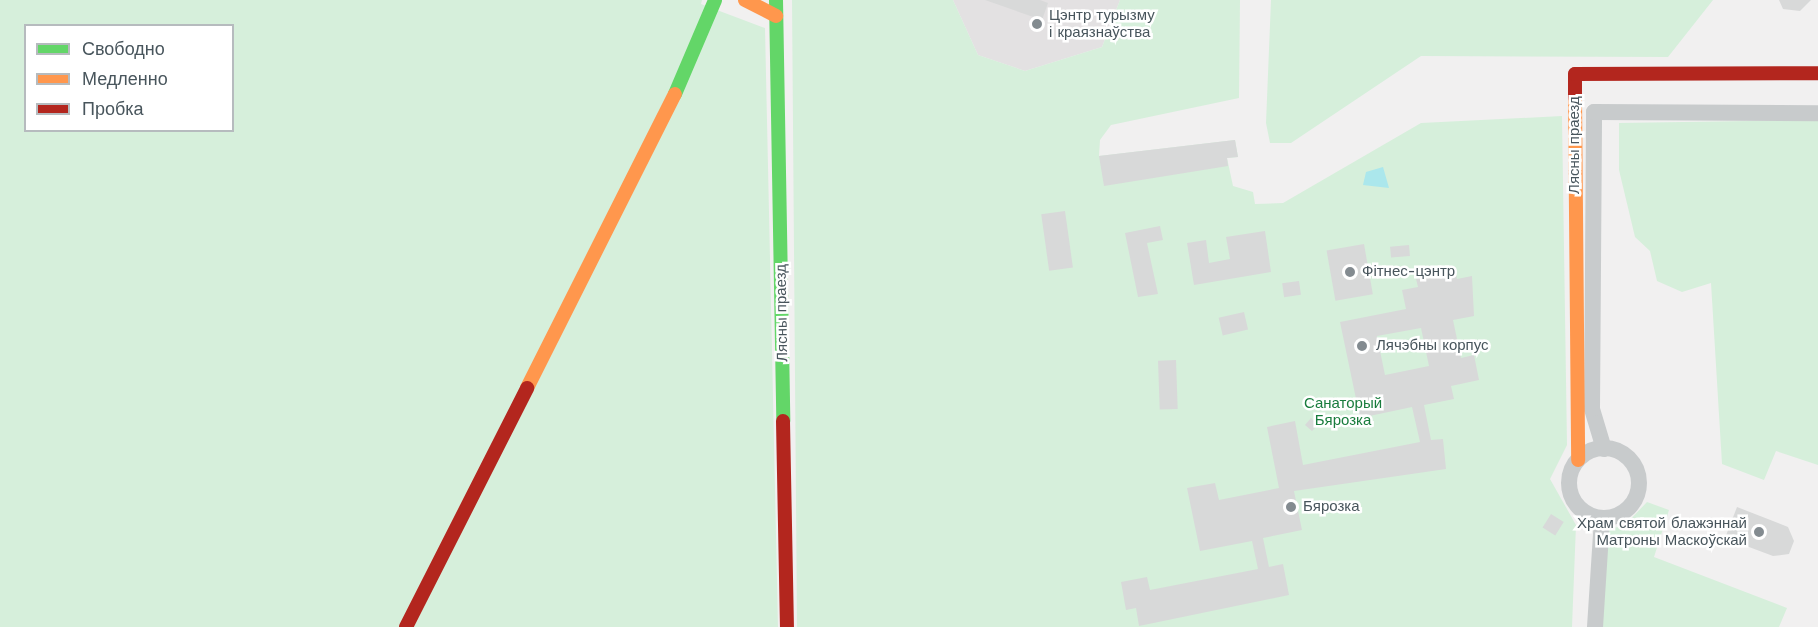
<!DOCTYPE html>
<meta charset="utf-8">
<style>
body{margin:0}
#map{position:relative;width:1818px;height:627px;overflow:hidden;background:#f1f0f0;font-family:"Work Sans",sans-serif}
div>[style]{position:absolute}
.education>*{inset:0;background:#e3e1e2}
.green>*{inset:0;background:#d6efdb}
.water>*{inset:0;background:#abe7ec}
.building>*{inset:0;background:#d8d9d9;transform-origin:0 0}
.street>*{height:16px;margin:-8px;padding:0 8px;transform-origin:8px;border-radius:8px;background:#c8cbcc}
.street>.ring{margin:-8px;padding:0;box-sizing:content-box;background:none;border:16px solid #c8cbcc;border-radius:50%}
.fast>*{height:14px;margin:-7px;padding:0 7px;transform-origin:7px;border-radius:7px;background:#63d668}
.slow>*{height:14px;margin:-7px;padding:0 7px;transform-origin:7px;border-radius:7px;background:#ff974d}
.jam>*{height:14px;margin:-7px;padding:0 7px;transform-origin:7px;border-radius:7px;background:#b3261e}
.dots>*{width:16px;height:16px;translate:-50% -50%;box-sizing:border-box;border:3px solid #fff;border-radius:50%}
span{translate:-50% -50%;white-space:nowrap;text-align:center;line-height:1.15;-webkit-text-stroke:5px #fff;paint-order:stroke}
.poi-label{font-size:15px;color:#48555c}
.left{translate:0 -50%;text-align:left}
.right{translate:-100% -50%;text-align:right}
.street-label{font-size:15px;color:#48555c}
.park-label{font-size:15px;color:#197c3d}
.legend{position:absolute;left:24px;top:24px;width:210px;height:108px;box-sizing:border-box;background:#fff;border:2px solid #b6bbbe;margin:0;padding:8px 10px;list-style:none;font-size:18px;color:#48555c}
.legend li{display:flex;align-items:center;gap:12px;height:30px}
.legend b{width:30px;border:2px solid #b6bbbe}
</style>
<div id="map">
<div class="education">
<i style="clip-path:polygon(953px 0,1120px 0,1102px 47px,1025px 71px,978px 55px)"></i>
</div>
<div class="green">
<i style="clip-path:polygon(evenodd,0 0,702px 0,701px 4px,765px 28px,778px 627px,0 627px,0 0,26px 26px,232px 26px,232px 130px,26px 130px,26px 26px)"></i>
<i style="clip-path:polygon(792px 0,953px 0,978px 55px,1025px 71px,1102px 47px,1120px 0,1240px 0,1239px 98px,1111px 125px,1100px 140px,1099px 156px,1235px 140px,1238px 157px,1227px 158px,1233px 186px,1253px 192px,1255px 204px,1283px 203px,1421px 123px,1562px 116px,1567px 445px,1550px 479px,1576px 525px,1572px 627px,797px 627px)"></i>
<i style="clip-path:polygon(1271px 0,1713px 0,1668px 57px,1421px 56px,1291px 143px,1270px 143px,1266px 123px)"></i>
<i style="clip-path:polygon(1818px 120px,1818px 465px,1776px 451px,1764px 480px,1722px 464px,1711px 283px,1682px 292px,1657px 281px,1650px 251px,1635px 237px,1619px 170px,1619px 123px)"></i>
<i style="clip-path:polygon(1647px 502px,1669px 510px,1654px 557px,1787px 608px,1779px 627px,1597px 627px,1606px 529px,1624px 526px)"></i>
</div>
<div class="water">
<i style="clip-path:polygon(1383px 167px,1389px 188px,1363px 185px,1366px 172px)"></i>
</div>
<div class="building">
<i style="clip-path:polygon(985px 0,1040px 0,1048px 3px,1042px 20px)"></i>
<i style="clip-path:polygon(1779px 0,1811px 0,1800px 11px,1783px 9px)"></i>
<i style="clip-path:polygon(1235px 140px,1238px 157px,1227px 158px,1228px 166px,1104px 186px,1099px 156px)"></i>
<i style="left:1065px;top:211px;width:57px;height:24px;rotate:82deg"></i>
<i style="clip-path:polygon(1160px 226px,1163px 240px,1147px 243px,1158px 294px,1138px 297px,1125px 233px)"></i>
<i style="clip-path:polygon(1265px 231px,1271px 272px,1194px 285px,1187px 243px,1206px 240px,1209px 263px,1230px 259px,1226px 237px)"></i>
<i style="left:1364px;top:244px;width:51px;height:38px;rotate:80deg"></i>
<i style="left:1409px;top:245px;width:11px;height:19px;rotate:85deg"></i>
<i style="clip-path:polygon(evenodd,1455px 271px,1457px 279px,1472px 276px,1474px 316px,1453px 320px,1461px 358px,1474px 355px,1479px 380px,1451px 386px,1454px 399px,1424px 405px,1431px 440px,1443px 439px,1446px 469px,1294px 491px,1302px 530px,1263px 538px,1269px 567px,1283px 564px,1289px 595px,1139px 626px,1136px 608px,1126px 610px,1121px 582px,1147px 577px,1150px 590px,1258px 569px,1252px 541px,1200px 551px,1187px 488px,1215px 483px,1219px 500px,1279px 488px,1267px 427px,1295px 421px,1303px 465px,1420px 442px,1412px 407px,1360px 418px,1340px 322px,1406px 309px,1402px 290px,1418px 287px,1416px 279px,1455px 271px,1421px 328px,1429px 366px,1385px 375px,1377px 336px,1421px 328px)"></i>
<i style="left:1299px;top:281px;width:14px;height:17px;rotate:82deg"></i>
<i style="left:1244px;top:312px;width:18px;height:26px;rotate:77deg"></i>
<i style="left:1176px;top:360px;width:49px;height:18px;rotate:88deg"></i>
<i style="clip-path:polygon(1341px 415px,1341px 426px,1329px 427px,1329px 416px)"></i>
<i style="clip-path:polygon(1311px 418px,1318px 425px,1312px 431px,1305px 425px)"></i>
<i style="clip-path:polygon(1737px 507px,1788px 527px,1794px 541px,1789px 554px,1773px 556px,1725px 538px)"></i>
<i style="left:1551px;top:514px;width:15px;height:16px;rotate:32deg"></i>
</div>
<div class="street">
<i class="ring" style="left:1569px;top:448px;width:54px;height:54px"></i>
<i style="left:1604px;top:449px;width:42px;rotate:-106.7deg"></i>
<i style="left:1592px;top:409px;width:297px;rotate:-89.6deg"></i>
<i style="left:1594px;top:112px;width:224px;rotate:0.3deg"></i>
<i style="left:1595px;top:627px;width:109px;rotate:-86.3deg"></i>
</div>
<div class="fast">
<i style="left:776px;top:0;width:421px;rotate:89deg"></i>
<i style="left:675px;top:94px;width:102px;rotate:-66.9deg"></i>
</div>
<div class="slow">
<i style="left:745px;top:0;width:35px;rotate:27deg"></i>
<i style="left:1575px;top:97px;width:363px;rotate:89.5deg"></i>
<i style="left:527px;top:388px;width:329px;rotate:-63.3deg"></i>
</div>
<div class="jam">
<i style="left:1575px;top:97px;width:23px;rotate:-90deg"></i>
<i style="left:1575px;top:74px;width:243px;rotate:-0.2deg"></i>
<i style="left:783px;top:421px;width:206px;rotate:88.9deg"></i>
<i style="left:406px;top:627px;width:268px;rotate:-63.1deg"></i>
</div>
<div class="dots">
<i style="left:1037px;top:24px;background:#838b90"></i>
<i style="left:1350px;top:272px;background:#838b90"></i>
<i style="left:1362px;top:346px;background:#838b90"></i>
<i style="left:1291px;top:507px;background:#838b90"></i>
<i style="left:1759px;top:532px;background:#838b90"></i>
</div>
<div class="poi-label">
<span class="left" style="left:1049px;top:24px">Цэнтр турызму<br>і краязнаўства</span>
<span class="left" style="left:1362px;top:272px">Фітнес-цэнтр</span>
<span class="left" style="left:1376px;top:346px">Лячэбны корпус</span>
<span class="left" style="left:1303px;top:507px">Бярозка</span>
<span class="right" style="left:1747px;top:532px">Храм святой блажэннай<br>Матроны Маскоўскай</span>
</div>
<div class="street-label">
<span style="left:1575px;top:145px;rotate:-90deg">Лясны праезд</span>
<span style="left:782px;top:313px;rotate:-91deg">Лясны праезд</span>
</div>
<div class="park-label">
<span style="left:1343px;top:412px">Санаторый<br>Бярозка</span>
</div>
<ul class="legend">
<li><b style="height:8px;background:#63d668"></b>Свободно</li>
<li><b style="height:8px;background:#ff974d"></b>Медленно</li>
<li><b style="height:8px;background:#b3261e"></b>Пробка</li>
</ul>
</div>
